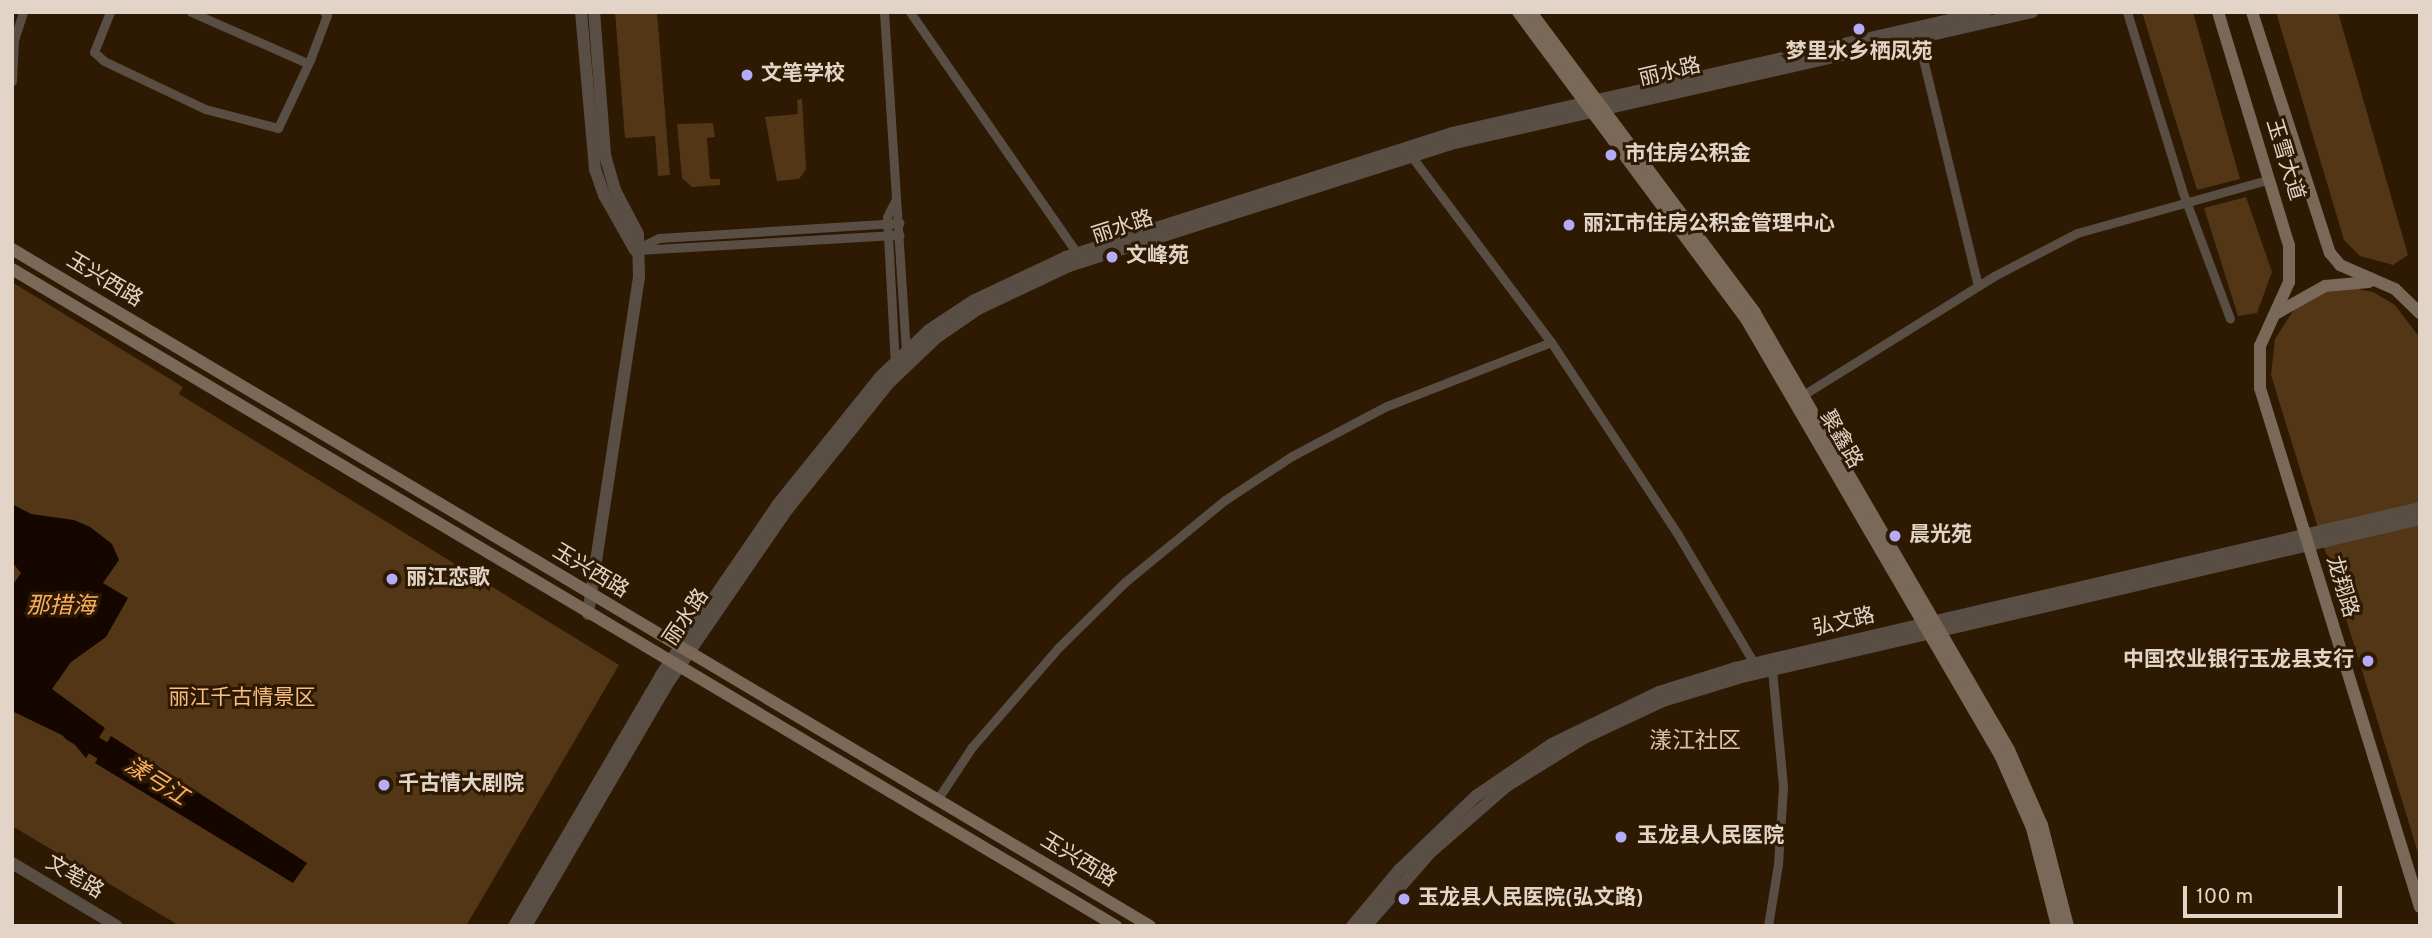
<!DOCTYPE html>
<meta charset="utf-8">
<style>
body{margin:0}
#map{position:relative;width:2432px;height:938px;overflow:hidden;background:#2e1903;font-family:Overpass,"Noto Sans SC",sans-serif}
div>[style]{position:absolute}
.green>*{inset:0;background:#533616}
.water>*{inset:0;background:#150600}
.river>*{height:19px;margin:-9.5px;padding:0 9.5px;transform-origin:9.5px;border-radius:9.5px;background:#150600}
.minor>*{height:9px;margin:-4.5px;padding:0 4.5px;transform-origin:4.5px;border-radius:4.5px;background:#594e44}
.tertiary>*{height:12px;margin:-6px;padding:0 6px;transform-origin:6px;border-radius:6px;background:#594e44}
.secondary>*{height:12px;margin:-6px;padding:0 6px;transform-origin:6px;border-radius:6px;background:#7a6958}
.dots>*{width:19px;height:19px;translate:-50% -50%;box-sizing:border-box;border:4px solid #2e1903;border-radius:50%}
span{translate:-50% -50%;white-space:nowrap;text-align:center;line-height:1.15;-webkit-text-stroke:6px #2e1903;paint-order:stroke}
.poi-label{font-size:21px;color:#e2d4c7;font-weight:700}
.left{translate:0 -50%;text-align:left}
.right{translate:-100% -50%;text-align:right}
.street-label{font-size:21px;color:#e2d4c7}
.park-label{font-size:21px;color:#f9be81}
.water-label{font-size:23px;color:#f9af5f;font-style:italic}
.neighbourhood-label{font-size:23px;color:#ddc2a7}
.frame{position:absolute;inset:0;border:14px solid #e2d4c7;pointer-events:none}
.scale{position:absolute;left:2183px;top:886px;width:159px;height:32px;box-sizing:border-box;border:4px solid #e2d4c7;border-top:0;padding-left:9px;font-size:21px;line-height:24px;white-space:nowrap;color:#e2d4c7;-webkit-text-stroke:5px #2e1903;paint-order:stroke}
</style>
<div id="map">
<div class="green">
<i style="clip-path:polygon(615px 12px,657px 12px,670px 175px,658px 176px,655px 136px,625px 138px)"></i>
<i style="clip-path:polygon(2142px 12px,2193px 12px,2240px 179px,2197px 190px)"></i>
<i style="clip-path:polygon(2276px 12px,2338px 12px,2408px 255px,2393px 265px,2360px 256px,2344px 240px)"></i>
<i style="clip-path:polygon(802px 99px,806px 169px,799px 179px,777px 181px,765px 117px,798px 114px,797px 100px)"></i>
<i style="clip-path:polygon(713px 123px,715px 137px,707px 138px,710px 179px,720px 179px,720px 185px,692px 187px,682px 178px,677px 124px)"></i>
<i style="clip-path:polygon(2246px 197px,2272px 272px,2257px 313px,2238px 316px,2204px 208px)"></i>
<i style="clip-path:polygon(12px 282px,183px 387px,179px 394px,619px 665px,466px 926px,180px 926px,12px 826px)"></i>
<i style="clip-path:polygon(2353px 288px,2373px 292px,2395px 305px,2420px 338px,2420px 859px,2271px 375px,2275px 339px,2295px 308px,2322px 291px)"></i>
</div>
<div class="water">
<i style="clip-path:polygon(12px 504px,31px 514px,74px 520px,90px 527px,112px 544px,119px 560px,103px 583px,128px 598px,106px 637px,71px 662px,52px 689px,105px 728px,86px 758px,70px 739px,12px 711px,12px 586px,21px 573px,12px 562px)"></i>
<i style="clip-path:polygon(111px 736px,307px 863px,293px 883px,95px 763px)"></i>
</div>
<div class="river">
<i style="left:71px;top:731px;width:61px;rotate:31.6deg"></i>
</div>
<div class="minor">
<i style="left:110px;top:12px;width:43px;rotate:111.8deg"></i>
<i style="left:94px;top:52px;width:13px;rotate:42deg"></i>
<i style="left:104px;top:61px;width:112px;rotate:25.4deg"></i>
<i style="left:205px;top:109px;width:75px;rotate:14.6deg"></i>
<i style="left:278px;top:128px;width:75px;rotate:-64.8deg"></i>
<i style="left:310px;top:60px;width:48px;rotate:-69.3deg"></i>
<i style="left:327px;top:15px;width:4px;rotate:-135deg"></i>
<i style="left:191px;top:12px;width:127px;rotate:23.7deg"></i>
<i style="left:884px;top:12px;width:342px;rotate:86.3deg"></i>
<i style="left:910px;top:12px;width:293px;rotate:55.3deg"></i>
<i style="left:2127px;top:12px;width:189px;rotate:72.8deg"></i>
<i style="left:2183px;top:193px;width:134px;rotate:69.5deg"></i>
<i style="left:1918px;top:38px;width:255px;rotate:76.4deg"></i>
<i style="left:12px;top:81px;width:41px;rotate:-87.2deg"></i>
<i style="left:14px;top:40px;width:29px;rotate:-72deg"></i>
<i style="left:1412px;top:157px;width:231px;rotate:53.1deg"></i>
<i style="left:1551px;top:342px;width:229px;rotate:56.6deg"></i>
<i style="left:1677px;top:533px;width:151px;rotate:59.4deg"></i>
<i style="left:895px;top:201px;width:18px;rotate:117deg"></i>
<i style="left:887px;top:217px;width:149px;rotate:86.9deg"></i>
<i style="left:635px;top:250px;width:27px;rotate:-27deg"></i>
<i style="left:659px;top:238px;width:241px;rotate:-3.6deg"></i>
<i style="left:637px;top:250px;width:263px;rotate:-3.3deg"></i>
<i style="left:1803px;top:395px;width:225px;rotate:-31.9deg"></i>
<i style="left:1994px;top:276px;width:93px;rotate:-27.4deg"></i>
<i style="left:2077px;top:233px;width:200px;rotate:-15.6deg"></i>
<i style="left:937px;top:800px;width:64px;rotate:-56.6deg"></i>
<i style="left:972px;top:747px;width:131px;rotate:-49deg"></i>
<i style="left:1058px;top:648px;width:94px;rotate:-44.6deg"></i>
<i style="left:1125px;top:582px;width:129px;rotate:-39.4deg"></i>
<i style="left:1225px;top:500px;width:80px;rotate:-33.3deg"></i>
<i style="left:1292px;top:456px;width:107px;rotate:-27.8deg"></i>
<i style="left:1387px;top:406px;width:176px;rotate:-21.3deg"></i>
<i style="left:1768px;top:926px;width:63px;rotate:-80.8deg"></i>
<i style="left:1778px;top:864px;width:78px;rotate:-86.3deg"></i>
<i style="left:1783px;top:786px;width:117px;rotate:-95.4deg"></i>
</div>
<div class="tertiary">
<i style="left:581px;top:12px;width:158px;rotate:84.9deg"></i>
<i style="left:595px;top:169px;width:28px;rotate:71deg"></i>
<i style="left:604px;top:195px;width:63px;rotate:60.6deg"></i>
<i style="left:588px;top:614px;width:340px;rotate:-81.4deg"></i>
<i style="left:639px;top:278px;width:44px;rotate:-91.3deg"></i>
<i style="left:638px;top:234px;width:50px;rotate:-117.6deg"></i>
<i style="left:615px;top:190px;width:37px;rotate:-106deg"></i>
<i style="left:605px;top:154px;width:142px;rotate:-94.4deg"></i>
<i style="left:12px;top:863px;width:122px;rotate:31deg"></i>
<i style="left:514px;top:926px;width:291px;rotate:-59.6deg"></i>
<i style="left:661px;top:675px;width:207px;rotate:-55.6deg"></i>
<i style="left:778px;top:504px;width:163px;rotate:-51.2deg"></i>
<i style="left:880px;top:377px;width:68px;rotate:-43.8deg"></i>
<i style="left:929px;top:330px;width:53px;rotate:-33.4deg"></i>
<i style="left:973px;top:301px;width:103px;rotate:-25.3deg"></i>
<i style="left:1066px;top:257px;width:405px;rotate:-17.8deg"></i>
<i style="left:1452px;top:133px;width:547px;rotate:-12.79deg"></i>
<i style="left:526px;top:926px;width:285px;rotate:-59.7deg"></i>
<i style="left:670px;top:680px;width:206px;rotate:-55.5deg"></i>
<i style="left:787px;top:510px;width:160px;rotate:-51.3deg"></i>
<i style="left:887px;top:385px;width:68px;rotate:-43.8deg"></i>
<i style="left:936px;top:338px;width:51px;rotate:-34.6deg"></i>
<i style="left:978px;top:309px;width:101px;rotate:-25.3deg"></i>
<i style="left:1069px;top:266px;width:405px;rotate:-17.7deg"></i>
<i style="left:1455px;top:143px;width:592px;rotate:-12.79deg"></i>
<i style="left:1352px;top:926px;width:73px;rotate:-50deg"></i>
<i style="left:1399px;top:870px;width:107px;rotate:-43.9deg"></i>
<i style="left:1476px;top:796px;width:92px;rotate:-34.4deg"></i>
<i style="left:1552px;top:744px;width:119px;rotate:-25.9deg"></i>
<i style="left:1659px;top:692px;width:80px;rotate:-17.5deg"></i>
<i style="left:1735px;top:668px;width:703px;rotate:-13.15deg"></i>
<i style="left:1366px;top:926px;width:98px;rotate:-48.7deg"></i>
<i style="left:1431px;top:852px;width:101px;rotate:-41deg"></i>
<i style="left:1507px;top:786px;width:91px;rotate:-31.9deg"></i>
<i style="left:1584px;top:738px;width:87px;rotate:-25.1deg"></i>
<i style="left:1663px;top:701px;width:78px;rotate:-17deg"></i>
<i style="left:1738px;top:678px;width:700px;rotate:-13.12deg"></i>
</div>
<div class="secondary">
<i style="left:1518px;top:12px;width:382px;rotate:53.4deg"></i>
<i style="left:1746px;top:319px;width:505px;rotate:59.78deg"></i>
<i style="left:2000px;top:755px;width:80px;rotate:66.3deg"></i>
<i style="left:2032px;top:828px;width:101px;rotate:75.7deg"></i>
<i style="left:1531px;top:12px;width:375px;rotate:53.3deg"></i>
<i style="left:1755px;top:313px;width:505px;rotate:59.83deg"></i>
<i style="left:2009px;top:750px;width:82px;rotate:66.3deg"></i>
<i style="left:2042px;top:825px;width:104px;rotate:75.6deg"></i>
<i style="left:2218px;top:12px;width:244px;rotate:73.1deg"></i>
<i style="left:2289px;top:245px;width:37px;rotate:90deg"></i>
<i style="left:2289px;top:282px;width:70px;rotate:114.4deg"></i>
<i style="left:2260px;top:346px;width:42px;rotate:90deg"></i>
<i style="left:2260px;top:388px;width:543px;rotate:72.87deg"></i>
<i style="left:2252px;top:12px;width:253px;rotate:72.1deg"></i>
<i style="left:2330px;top:253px;width:16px;rotate:50deg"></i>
<i style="left:2340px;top:265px;width:60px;rotate:23.6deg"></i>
<i style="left:2395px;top:289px;width:35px;rotate:44deg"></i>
<i style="left:12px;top:249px;width:1324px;rotate:30.75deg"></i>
<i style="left:12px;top:269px;width:1285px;rotate:30.76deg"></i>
<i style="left:2277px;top:313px;width:55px;rotate:-29.4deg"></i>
<i style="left:2325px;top:286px;width:44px;rotate:-5.2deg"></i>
</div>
<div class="dots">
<i style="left:1859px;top:29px;background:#b4acf9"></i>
<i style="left:747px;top:75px;background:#b4acf9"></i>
<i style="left:1611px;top:155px;background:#b4acf9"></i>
<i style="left:1569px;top:225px;background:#b4acf9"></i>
<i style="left:1112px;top:257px;background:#b4acf9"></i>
<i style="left:1895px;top:536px;background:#b4acf9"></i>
<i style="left:392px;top:579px;background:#b4acf9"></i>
<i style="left:2368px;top:661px;background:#b4acf9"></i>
<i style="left:384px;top:785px;background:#b4acf9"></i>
<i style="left:1621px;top:837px;background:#b4acf9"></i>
<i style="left:1404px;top:899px;background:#b4acf9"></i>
</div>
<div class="poi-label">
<span style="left:1859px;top:53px">梦里水乡栖凤苑</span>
<span class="left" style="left:761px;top:75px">文笔学校</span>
<span class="left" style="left:1625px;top:155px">市住房公积金</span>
<span class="left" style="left:1583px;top:225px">丽江市住房公积金管理中心</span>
<span class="left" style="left:1126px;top:257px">文峰苑</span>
<span class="left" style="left:1909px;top:536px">晨光苑</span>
<span class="left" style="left:406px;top:579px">丽江恋歌</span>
<span class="right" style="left:2354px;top:661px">中国农业银行玉龙县支行</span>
<span class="left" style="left:398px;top:785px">千古情大剧院</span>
<span class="left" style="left:1637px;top:837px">玉龙县人民医院</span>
<span class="left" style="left:1418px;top:899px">玉龙县人民医院(弘文路)</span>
</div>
<div class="street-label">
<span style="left:1670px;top:73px;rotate:-13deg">丽水路</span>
<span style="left:2284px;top:160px;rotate:73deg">玉雪大道</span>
<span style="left:1123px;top:228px;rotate:-18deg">丽水路</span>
<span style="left:104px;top:281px;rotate:31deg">玉兴西路</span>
<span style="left:1840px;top:440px;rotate:60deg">聚鑫路</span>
<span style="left:590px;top:572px;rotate:31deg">玉兴西路</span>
<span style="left:2341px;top:587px;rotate:73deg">龙翔路</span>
<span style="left:687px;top:618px;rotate:-56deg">丽水路</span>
<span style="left:1844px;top:623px;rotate:-13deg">弘文路</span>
<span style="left:1078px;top:861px;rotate:31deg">玉兴西路</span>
<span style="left:74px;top:878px;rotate:31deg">文笔路</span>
</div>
<div class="park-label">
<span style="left:242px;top:699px">丽江千古情景区</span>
</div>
<div class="water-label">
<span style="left:61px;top:608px">那措海</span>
<span style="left:155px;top:783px;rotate:32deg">漾弓江</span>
</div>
<div class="neighbourhood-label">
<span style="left:1695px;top:743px">漾江社区</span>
</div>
<div class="frame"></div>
<div class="scale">100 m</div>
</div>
